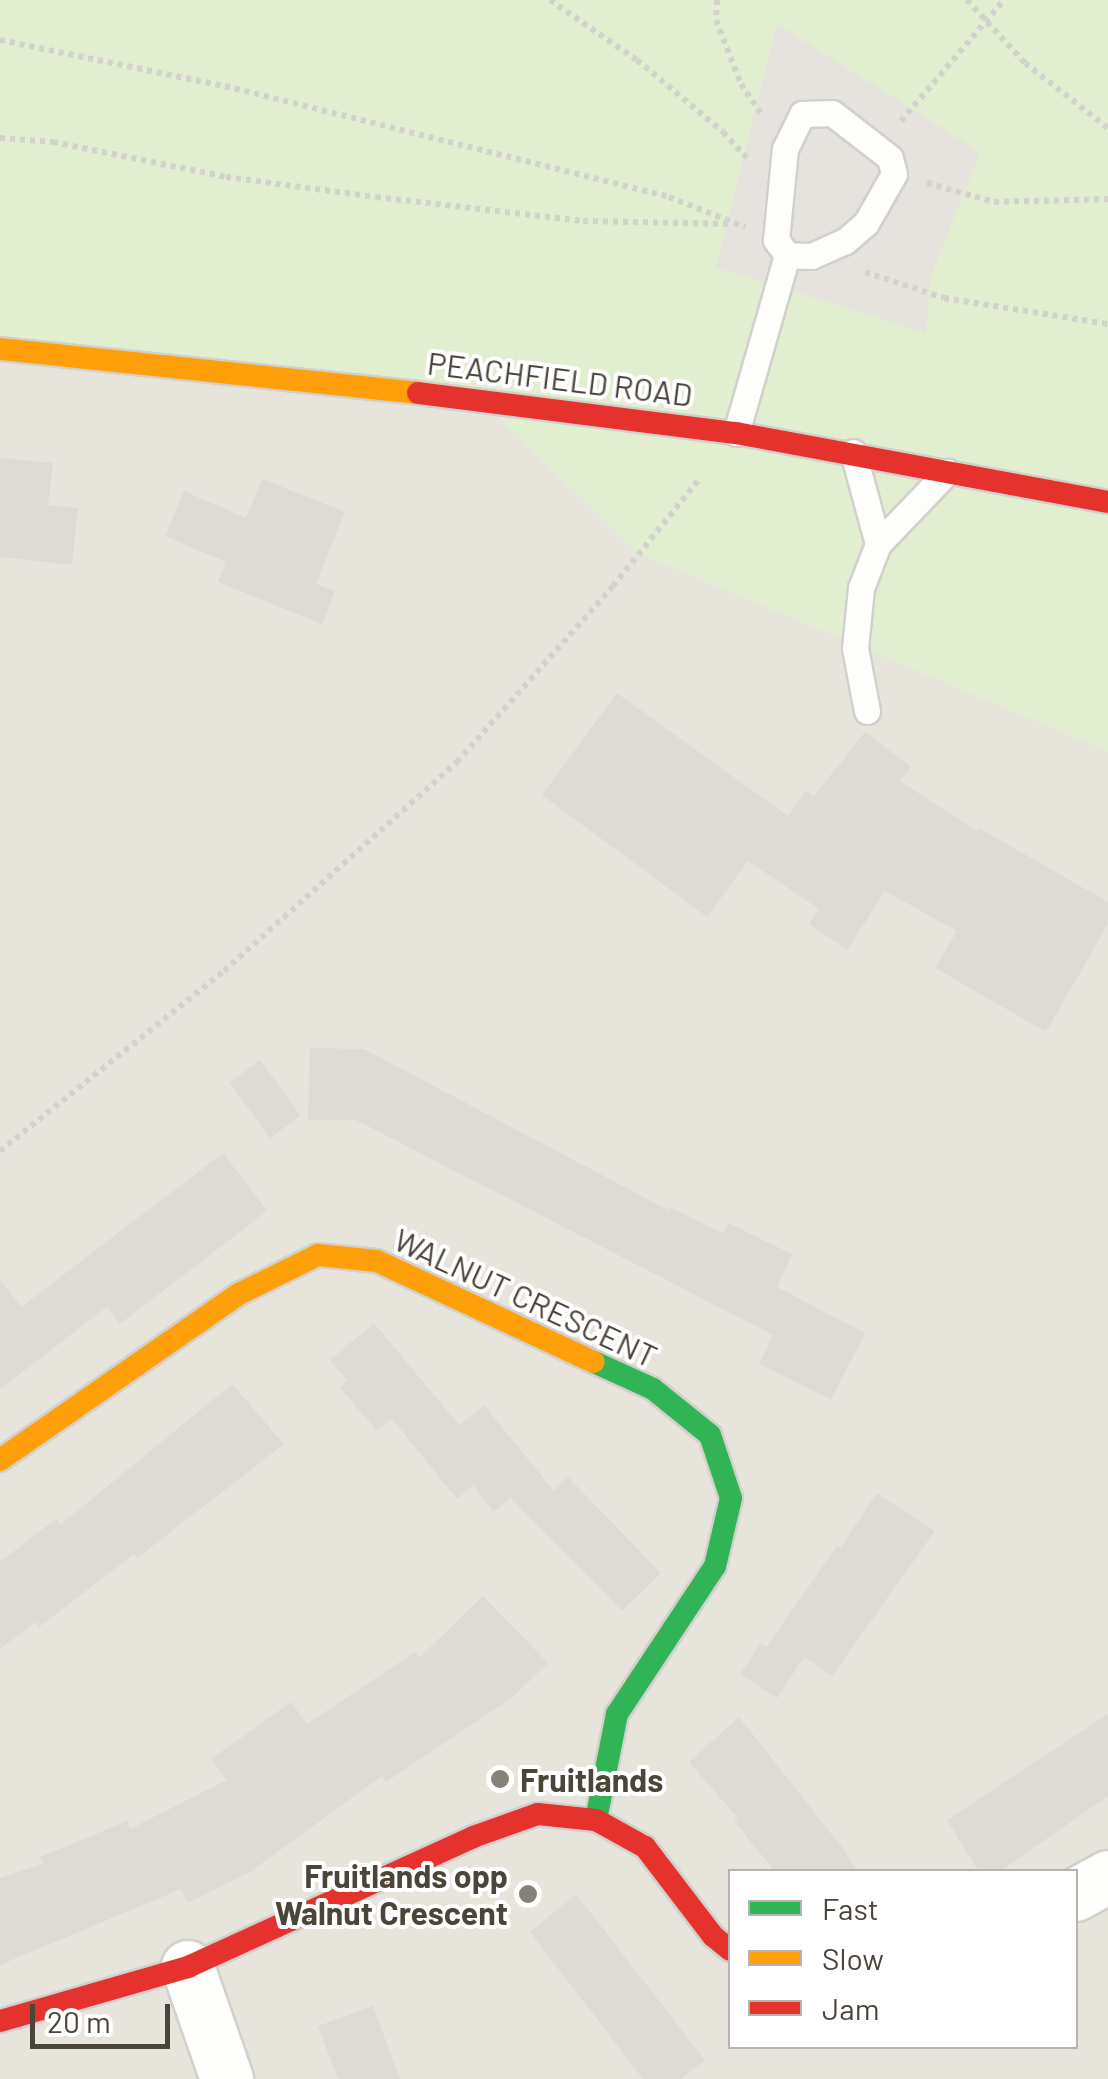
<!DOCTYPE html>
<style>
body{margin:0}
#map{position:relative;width:1108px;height:2079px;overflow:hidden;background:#f4f2ee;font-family:Barlow,sans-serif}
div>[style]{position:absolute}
.residential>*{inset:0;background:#e7e4dc}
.green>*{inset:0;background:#e1eecf}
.parking>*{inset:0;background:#e6e3df}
.building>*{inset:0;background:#dedbd6;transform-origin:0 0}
.path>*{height:6px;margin-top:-3px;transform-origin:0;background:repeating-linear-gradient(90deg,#d3d2cc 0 5px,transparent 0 10px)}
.roads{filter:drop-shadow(2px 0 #d2d0cb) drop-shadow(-2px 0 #d2d0cb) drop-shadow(0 2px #d2d0cb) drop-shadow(0 -2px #d2d0cb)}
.lane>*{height:25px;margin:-12.5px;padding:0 12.5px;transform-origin:12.5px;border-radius:12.5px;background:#fdfdfc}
.street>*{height:52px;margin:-26px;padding:0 26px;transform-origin:26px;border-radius:26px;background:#fdfdfc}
.fast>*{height:22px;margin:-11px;padding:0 11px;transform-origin:11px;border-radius:11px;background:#30b455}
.slow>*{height:22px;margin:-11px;padding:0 11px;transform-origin:11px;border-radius:11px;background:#ff9f0a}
.jam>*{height:22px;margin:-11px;padding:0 11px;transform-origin:11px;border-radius:11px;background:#e5322d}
.dots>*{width:28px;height:28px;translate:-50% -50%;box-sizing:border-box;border:5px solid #fff;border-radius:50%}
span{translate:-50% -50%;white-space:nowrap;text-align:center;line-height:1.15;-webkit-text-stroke:8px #fff;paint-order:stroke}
.street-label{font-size:32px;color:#4b4439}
.poi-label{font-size:32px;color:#4b4439;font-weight:700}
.left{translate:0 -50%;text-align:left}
.right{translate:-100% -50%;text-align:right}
.legend{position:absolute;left:728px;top:1869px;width:350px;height:180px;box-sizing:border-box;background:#fff;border:2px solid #b7b4b0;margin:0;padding:12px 18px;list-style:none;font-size:30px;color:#4b4439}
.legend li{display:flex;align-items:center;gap:20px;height:50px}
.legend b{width:50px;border:2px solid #b7b4b0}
.scale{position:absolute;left:30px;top:2004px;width:140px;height:45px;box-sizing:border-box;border:5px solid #4b4439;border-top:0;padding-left:12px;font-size:30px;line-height:35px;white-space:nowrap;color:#4b4439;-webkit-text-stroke:8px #fff;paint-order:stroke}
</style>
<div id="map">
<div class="residential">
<i style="clip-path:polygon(evenodd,0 349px,483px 400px,637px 552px,1108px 751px,1108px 2079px,0 2079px,0 349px,730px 1872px,1076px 1872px,1076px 2046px,730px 2046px,730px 1872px)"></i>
</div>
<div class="green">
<i style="clip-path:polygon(0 0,1108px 0,1108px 751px,637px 552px,483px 400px,0 349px)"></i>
</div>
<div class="parking">
<i style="clip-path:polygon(777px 24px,980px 152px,930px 279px,926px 333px,716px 267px)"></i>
</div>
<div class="building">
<i style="clip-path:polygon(0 458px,53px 463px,48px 505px,78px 508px,72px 565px,0 557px)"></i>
<i style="clip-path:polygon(262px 479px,345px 512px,316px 584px,335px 591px,322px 624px,218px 582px,226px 562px,165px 536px,184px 491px,246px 518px)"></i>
<i style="clip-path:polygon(617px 693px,788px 816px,806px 791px,814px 796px,865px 732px,911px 767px,900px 781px,977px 831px,979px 828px,1108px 902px,1108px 924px,1046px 1032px,935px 968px,957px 931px,885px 891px,847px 950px,809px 924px,819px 909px,748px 861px,707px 917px,542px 795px)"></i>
<i style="clip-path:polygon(310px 1048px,364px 1049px,668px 1210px,670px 1207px,723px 1233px,728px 1223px,792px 1254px,777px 1287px,865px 1333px,831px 1400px,759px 1364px,773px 1335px,356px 1120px,308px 1120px)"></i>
<i style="left:260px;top:1060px;width:69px;height:38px;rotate:54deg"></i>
<i style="clip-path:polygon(223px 1153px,267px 1211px,120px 1324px,107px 1307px,0 1389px,0 1280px,21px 1307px)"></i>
<i style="clip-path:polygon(374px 1323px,459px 1425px,484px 1405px,554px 1491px,568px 1477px,661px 1573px,622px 1611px,511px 1498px,494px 1512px,473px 1485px,457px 1499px,392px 1419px,377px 1431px,340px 1388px,347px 1381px,330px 1360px)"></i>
<i style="clip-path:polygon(232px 1384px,284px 1444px,137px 1558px,134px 1554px,39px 1627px,35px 1622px,0 1649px,0 1562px,56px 1519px,60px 1525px)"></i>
<i style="clip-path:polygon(877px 1493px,935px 1531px,832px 1676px,804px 1657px,777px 1698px,740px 1674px,761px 1643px,766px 1647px,837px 1546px,840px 1548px)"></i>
<i style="clip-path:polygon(483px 1596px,548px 1663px,512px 1698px,386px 1782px,382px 1776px,250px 1872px,188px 1903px,181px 1889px,0 1965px,0 1878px,43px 1864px,40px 1857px,127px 1821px,130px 1829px,227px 1780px,211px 1759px,291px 1702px,307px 1724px,415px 1652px,419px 1658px)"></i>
<i style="clip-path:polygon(1108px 1714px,1108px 1796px,999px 1872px,979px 1872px,947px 1820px)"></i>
<i style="clip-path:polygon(739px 1717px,841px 1846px,859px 1872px,775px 1872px,734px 1821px,738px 1818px,689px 1762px)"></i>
<i style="clip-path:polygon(576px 1894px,705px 2060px,681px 2079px,643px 2079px,530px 1932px)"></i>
<i style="clip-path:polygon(373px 2006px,400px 2079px,338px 2079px,318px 2026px)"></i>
</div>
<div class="path">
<i style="left:550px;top:0;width:106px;rotate:34.6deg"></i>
<i style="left:637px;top:60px;width:112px;rotate:39.9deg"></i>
<i style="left:723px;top:132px;width:35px;rotate:47deg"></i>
<i style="left:717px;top:0;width:20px;rotate:93deg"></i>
<i style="left:716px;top:20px;width:69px;rotate:68.7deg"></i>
<i style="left:741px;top:84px;width:40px;rotate:56deg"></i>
<i style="left:967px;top:0;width:86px;rotate:47.4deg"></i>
<i style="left:1025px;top:63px;width:105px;rotate:38.1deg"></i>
<i style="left:0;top:40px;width:230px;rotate:11.6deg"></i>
<i style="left:225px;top:86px;width:458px;rotate:14deg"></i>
<i style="left:669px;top:197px;width:82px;rotate:21.5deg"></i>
<i style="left:901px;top:121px;width:159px;rotate:-49.6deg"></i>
<i style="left:0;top:138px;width:53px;rotate:4.3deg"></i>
<i style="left:53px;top:142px;width:177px;rotate:11.4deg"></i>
<i style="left:226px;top:177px;width:151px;rotate:7.6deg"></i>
<i style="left:376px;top:197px;width:208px;rotate:6.6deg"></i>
<i style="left:583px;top:221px;width:149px;rotate:1.2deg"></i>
<i style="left:927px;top:183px;width:70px;rotate:15.8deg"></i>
<i style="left:994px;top:202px;width:114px;rotate:-1.5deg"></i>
<i style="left:865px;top:272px;width:83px;rotate:18.2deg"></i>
<i style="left:944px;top:298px;width:166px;rotate:9deg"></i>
<i style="left:0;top:1151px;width:287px;rotate:-38.8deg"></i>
<i style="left:224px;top:971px;width:313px;rotate:-41.9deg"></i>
<i style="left:457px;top:762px;width:235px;rotate:-48.4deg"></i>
<i style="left:613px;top:586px;width:139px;rotate:-51.1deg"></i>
</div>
<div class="roads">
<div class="lane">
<i style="left:736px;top:433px;width:185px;rotate:-74deg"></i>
<i style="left:787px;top:255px;width:19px;rotate:-126deg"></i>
<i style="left:776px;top:240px;width:91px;rotate:-84.4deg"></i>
<i style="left:785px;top:149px;width:39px;rotate:-64deg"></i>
<i style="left:802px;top:114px;width:30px;rotate:-2deg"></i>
<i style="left:832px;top:113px;width:73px;rotate:37.8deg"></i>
<i style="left:890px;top:158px;width:16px;rotate:76deg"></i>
<i style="left:894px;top:174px;width:56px;rotate:119.7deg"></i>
<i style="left:866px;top:223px;width:28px;rotate:139deg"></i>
<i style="left:845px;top:241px;width:37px;rotate:156deg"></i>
<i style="left:811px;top:256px;width:24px;rotate:-178deg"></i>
<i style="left:853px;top:452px;width:95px;rotate:74.8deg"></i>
<i style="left:878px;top:544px;width:47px;rotate:111.1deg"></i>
<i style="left:861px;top:588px;width:60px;rotate:95.7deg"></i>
<i style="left:855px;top:648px;width:64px;rotate:79.2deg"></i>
<i style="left:878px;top:544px;width:100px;rotate:-46.2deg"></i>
</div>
<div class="street">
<i style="left:1076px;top:1895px;width:37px;rotate:-29deg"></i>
<i style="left:188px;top:1967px;width:119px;rotate:70.8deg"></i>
</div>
<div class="fast">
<i style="left:594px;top:1362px;width:65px;rotate:24.6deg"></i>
<i style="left:653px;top:1389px;width:73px;rotate:38.9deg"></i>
<i style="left:710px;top:1435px;width:66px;rotate:71.6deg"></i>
<i style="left:731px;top:1498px;width:70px;rotate:103.2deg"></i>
<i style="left:715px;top:1566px;width:178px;rotate:123.5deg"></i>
<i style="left:617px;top:1714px;width:108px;rotate:101.2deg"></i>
</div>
<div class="slow">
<i style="left:0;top:349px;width:420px;rotate:6deg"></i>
<i style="left:0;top:1460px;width:291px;rotate:-34.8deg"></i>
<i style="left:239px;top:1294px;width:88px;rotate:-26.3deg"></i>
<i style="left:318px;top:1255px;width:59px;rotate:5.8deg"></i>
<i style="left:377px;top:1261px;width:239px;rotate:25deg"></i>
</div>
<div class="jam">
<i style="left:418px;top:393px;width:321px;rotate:7.2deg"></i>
<i style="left:736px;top:433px;width:378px;rotate:10.5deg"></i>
<i style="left:0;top:2021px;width:196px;rotate:-16deg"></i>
<i style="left:188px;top:1967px;width:313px;rotate:-24.5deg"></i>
<i style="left:473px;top:1837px;width:69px;rotate:-19.5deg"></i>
<i style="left:538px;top:1814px;width:58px;rotate:5.9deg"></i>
<i style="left:596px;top:1820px;width:56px;rotate:28.9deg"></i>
<i style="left:645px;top:1847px;width:112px;rotate:52.6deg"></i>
<i style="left:713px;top:1936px;width:22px;rotate:39deg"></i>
</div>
</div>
<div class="dots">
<i style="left:500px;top:1779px;background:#868178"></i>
<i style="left:528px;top:1894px;background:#868178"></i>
</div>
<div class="street-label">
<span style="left:560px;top:378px;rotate:7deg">PEACHFIELD ROAD</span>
<span style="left:526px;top:1297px;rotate:25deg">WALNUT CRESCENT</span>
</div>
<div class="poi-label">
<span class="left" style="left:520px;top:1779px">Fruitlands</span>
<span class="right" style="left:508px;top:1894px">Fruitlands opp<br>Walnut Crescent</span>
</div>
<ul class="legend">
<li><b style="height:12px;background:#30b455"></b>Fast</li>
<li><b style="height:12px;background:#ff9f0a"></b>Slow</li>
<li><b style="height:12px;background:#e5322d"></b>Jam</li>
</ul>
<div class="scale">20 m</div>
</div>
